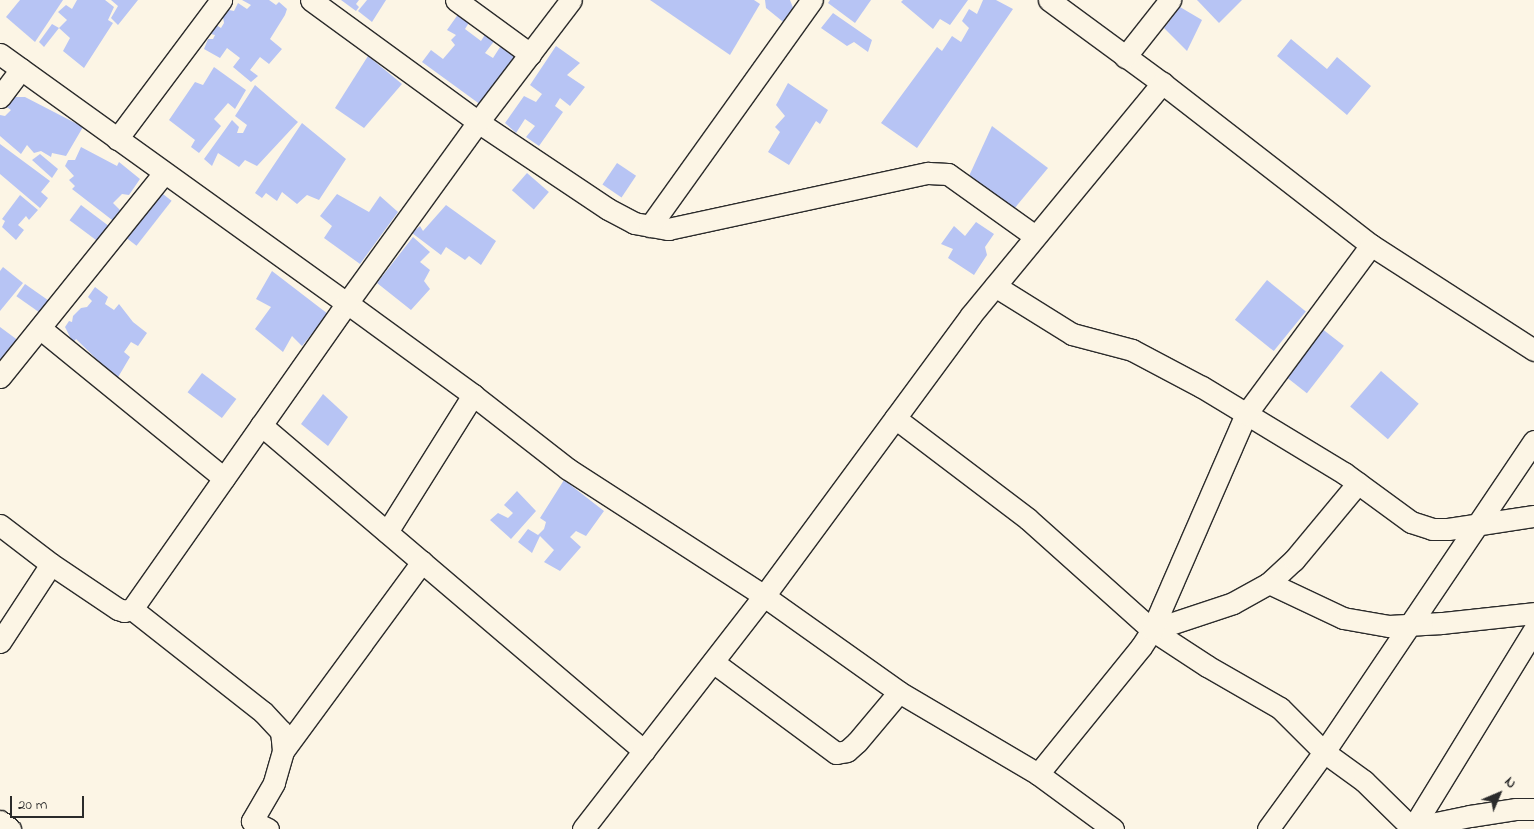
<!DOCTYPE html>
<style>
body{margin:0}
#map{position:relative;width:1534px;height:829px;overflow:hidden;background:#fcf5e5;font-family:"Indie Flower",sans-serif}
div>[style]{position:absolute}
.building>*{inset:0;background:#b7c4f4;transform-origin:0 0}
.roads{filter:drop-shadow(1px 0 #2b2b2b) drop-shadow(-1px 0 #2b2b2b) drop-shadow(0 1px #2b2b2b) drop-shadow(0 -1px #2b2b2b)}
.minor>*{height:21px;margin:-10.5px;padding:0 10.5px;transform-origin:10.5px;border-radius:10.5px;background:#fcf5e5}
span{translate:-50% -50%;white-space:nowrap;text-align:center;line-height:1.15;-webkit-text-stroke:4.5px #fcf5e5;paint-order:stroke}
.north{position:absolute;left:1474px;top:769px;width:50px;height:50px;-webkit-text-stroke:4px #fcf5e5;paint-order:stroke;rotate:45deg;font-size:14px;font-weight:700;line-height:20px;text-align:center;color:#2b2b2b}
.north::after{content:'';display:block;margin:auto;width:18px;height:22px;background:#2b2b2b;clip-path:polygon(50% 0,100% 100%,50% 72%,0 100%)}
.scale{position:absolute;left:10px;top:796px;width:74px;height:22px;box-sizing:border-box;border:2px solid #2b2b2b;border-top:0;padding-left:6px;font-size:15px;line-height:18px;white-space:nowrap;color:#2b2b2b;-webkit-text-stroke:4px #fcf5e5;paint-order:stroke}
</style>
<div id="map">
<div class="building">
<i style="clip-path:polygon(20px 0,63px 0,35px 42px,6px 17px)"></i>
<i style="clip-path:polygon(77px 0,105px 0,114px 7px,108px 20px,113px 23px,84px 68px,63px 51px,70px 38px,59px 28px,67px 20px,58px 12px,66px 5px,72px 9px)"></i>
<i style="clip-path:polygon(111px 0,138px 0,118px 25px,111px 18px,118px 6px)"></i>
<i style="clip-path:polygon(242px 0,269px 0,276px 5px,279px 2px,287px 9px,285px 15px,270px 39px,282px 49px,269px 64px,260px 57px,250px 70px,258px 76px,251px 82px,233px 67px,240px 58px,227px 48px,220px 58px,204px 49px,208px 39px,213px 39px,215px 35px,211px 34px,216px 25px,221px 28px,224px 23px,223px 17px,229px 10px,234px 11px,238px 3px,247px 9px,251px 5px)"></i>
<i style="clip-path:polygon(341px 0,359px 0,356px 4px,359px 7px,356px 11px)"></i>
<i style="clip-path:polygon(367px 0,386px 0,372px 22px,358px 11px)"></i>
<i style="clip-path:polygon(650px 0,754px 0,760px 4px,730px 55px)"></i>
<i style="clip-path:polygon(765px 0,790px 0,795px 13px,787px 25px,766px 8px)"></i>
<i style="clip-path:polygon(830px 0,871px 0,855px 23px,828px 3px)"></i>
<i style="clip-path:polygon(903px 0,968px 0,950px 25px,940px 19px,933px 29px,901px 2px)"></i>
<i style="clip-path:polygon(983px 0,996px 0,1013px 9px,917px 148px,881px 123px,937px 47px,942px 51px,952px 36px,961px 42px,969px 28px,962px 21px,969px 9px,977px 14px)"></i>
<i style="clip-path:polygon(1197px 0,1242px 0,1219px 23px)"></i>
<i style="clip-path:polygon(1180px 7px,1202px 20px,1187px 51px,1164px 28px)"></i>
<i style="clip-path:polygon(459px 13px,470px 21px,465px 29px,481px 41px,486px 33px,495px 40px,485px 53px,493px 58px,502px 44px,516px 57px,481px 105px,422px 62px,431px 50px,443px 59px,455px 45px,451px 40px,456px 35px,447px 30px)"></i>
<i style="clip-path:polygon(833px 13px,872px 40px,868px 52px,854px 42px,847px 46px,821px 28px)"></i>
<i style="clip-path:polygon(52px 24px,59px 28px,44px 47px,39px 42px)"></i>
<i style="clip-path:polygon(1291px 39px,1327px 69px,1337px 57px,1371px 86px,1347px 115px,1277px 56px)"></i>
<i style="clip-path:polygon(556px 46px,580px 63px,567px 75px,585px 87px,570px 106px,560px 98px,555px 106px,563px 112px,539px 146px,526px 137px,535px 126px,525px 119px,516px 133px,505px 123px,524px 96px,536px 102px,542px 94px,530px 85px)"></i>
<i style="clip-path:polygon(368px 56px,402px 84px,364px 128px,335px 108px)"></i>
<i style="clip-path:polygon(214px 67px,246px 90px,235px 109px,228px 103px,214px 119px,221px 126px,199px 153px,191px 147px,195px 140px,169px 120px,195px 82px,203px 85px)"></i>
<i style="clip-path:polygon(788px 83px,828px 110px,820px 124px,816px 121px,789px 165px,768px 152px,780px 132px,775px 127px,785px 116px,776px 105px)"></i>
<i style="clip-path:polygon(255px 85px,298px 122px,257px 166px,245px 160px,239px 167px,218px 153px,212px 166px,204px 159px,232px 120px,239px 127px,237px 133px,243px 133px,247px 125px,235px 116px)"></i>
<i style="clip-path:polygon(11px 97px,25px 97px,83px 127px,66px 156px,52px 153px,51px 157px,41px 151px,34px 153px,27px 145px,21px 154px,0 136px,0 115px,5px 116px,11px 110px,5px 106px)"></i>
<i style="clip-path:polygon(302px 123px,346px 159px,319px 200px,307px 195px,297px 204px,282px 192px,277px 201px,266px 193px,262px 198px,255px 193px)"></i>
<i style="clip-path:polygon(992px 126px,1048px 168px,1014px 209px,969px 176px)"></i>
<i style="clip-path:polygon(0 144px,50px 181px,41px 192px,48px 198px,40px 208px,0 174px)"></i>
<i style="clip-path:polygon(81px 147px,117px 166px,119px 162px,140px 179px,129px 195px,122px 194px,113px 203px,122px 212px,116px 223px,72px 189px,75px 186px,69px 180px,74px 176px,65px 166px,68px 160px,75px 160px)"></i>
<i style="clip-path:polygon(40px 154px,58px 169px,52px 178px,32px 160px)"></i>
<i style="left:617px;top:163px;width:23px;height:26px;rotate:34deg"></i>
<i style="left:527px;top:173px;width:29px;height:23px;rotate:41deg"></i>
<i style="left:159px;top:191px;width:16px;height:57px;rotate:38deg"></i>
<i style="clip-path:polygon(337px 194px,369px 212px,380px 196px,398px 212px,360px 264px,324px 238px,332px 226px,320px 216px)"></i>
<i style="clip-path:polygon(20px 195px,38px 210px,29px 220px,26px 216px,18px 225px,24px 230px,16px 240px,2px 227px,5px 221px,2px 219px)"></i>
<i style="left:81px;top:205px;width:36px;height:19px;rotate:37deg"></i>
<i style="clip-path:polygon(446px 205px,496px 241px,481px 265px,469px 256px,465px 260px,446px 247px,441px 255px,412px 233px,420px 226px,423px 231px)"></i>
<i style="clip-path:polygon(976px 222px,994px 234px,985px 247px,987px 255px,974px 275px,948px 258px,953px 249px,941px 244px,954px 226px,965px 236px)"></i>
<i style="clip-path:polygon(413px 237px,430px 252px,420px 262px,430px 270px,424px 281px,430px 289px,411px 310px,377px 283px)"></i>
<i style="clip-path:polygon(3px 267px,23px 283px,0 311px,0 271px)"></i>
<i style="clip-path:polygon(272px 271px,328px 314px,302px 346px,292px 336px,283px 352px,255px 329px,271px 307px,256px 299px)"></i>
<i style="left:1267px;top:280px;width:50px;height:51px;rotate:39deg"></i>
<i style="left:25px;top:284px;width:33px;height:15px;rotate:35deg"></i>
<i style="clip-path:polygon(95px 287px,108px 297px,105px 304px,114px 310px,119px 304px,133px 322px,147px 333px,138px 346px,131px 342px,124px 352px,130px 357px,117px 379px,76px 339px,73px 343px,65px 327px,69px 321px,72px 322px,73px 316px,81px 308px,87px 307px,92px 301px,88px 297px)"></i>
<i style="clip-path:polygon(0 327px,23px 344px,0 365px)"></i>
<i style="left:1321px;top:328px;width:29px;height:60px;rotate:38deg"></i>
<i style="left:1381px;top:371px;width:50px;height:47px;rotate:41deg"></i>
<i style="left:202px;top:373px;width:43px;height:24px;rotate:37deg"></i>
<i style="clip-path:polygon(323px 394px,348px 417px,328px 446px,301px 424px)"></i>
<i style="clip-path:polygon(564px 480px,604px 511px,586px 536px,576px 531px,570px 537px,581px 547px,560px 571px,544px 562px,554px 550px,540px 536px,532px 553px,518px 542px,528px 529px,538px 535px,544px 529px,546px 522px,540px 518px)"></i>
<i style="clip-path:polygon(517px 491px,536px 511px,511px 539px,490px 520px,498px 513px,508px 518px,513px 513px,504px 505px)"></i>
</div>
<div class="roads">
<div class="minor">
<i style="left:311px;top:0;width:207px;rotate:36.1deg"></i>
<i style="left:478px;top:122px;width:156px;rotate:33.8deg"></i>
<i style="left:608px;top:209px;width:30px;rotate:28deg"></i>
<i style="left:634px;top:223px;width:35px;rotate:10deg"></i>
<i style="left:668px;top:229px;width:266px;rotate:-12.2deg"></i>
<i style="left:928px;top:173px;width:20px;rotate:3deg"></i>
<i style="left:948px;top:174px;width:107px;rotate:35.5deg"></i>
<i style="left:456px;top:0;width:92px;rotate:36.1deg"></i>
<i style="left:1049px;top:0;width:140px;rotate:36.3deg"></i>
<i style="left:1162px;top:83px;width:264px;rotate:37.8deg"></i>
<i style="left:1371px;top:245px;width:194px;rotate:32.8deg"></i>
<i style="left:0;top:54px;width:427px;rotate:35.7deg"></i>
<i style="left:347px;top:303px;width:156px;rotate:36.1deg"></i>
<i style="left:473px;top:395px;width:120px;rotate:37.9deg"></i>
<i style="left:568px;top:469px;width:234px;rotate:32.9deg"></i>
<i style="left:764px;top:596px;width:166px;rotate:35.4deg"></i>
<i style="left:899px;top:692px;width:161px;rotate:30.5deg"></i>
<i style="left:1125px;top:57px;width:73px;rotate:-51.7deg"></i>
<i style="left:0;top:97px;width:35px;rotate:-53deg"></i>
<i style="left:117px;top:139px;width:174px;rotate:-53.2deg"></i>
<i style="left:650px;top:226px;width:278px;rotate:-54.4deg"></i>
<i style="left:995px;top:286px;width:91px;rotate:31.9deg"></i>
<i style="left:1072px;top:334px;width:62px;rotate:14.9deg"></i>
<i style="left:1132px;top:350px;width:79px;rotate:27.9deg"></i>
<i style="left:1202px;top:387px;width:166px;rotate:31.2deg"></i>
<i style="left:1344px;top:473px;width:83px;rotate:36.2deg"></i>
<i style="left:1411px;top:522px;width:22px;rotate:18deg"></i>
<i style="left:1432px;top:529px;width:16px"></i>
<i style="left:1448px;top:529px;width:87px;rotate:-8.6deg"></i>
<i style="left:41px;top:329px;width:236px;rotate:39.2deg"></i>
<i style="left:0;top:377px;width:262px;rotate:-51.2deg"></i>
<i style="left:895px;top:418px;width:167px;rotate:37.2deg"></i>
<i style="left:1028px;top:519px;width:166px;rotate:41.8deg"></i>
<i style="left:1152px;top:630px;width:66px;rotate:33.2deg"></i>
<i style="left:1207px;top:666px;width:84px;rotate:29.9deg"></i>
<i style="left:1280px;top:708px;width:62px;rotate:45deg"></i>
<i style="left:1324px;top:752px;width:49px;rotate:35.9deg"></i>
<i style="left:1364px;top:781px;width:67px;rotate:44.4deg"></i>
<i style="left:1412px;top:828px;width:59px;rotate:-11.7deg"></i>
<i style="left:1470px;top:816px;width:47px;rotate:-8.7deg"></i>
<i style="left:1516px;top:809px;width:18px"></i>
<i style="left:261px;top:425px;width:503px;rotate:40.4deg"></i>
<i style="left:0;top:525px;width:64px;rotate:37.4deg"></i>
<i style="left:51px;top:564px;width:81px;rotate:33.9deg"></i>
<i style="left:118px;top:609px;width:6px;rotate:18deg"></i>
<i style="left:124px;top:611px;width:8px;rotate:-14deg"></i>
<i style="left:132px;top:609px;width:374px;rotate:-54.9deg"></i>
<i style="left:347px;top:303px;width:223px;rotate:-54.1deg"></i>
<i style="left:478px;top:122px;width:153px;rotate:-52.7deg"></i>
<i style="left:387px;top:532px;width:162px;rotate:-57.9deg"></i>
<i style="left:1269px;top:583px;width:82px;rotate:25.3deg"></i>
<i style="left:1343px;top:618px;width:47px;rotate:9.9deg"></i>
<i style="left:1389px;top:626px;width:53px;rotate:-3.2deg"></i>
<i style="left:1442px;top:623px;width:93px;rotate:-6.2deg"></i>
<i style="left:132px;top:609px;width:167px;rotate:38.2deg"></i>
<i style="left:263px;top:712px;width:26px;rotate:47deg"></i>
<i style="left:281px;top:731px;width:20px;rotate:84deg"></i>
<i style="left:283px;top:751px;width:33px;rotate:106deg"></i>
<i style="left:274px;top:783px;width:44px;rotate:120.1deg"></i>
<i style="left:252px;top:821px;width:18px;rotate:27deg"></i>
<i style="left:1152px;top:630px;width:85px;rotate:-18.4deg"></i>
<i style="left:1233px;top:603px;width:41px;rotate:-29.1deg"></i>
<i style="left:1269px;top:583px;width:34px;rotate:-43deg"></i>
<i style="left:1294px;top:560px;width:100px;rotate:-50.3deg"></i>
<i style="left:0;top:642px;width:93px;rotate:-56.8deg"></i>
<i style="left:713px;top:662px;width:153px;rotate:36.5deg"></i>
<i style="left:836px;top:753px;width:11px;rotate:-10deg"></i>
<i style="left:847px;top:751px;width:13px;rotate:-42deg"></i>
<i style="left:857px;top:742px;width:65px;rotate:-50deg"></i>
<i style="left:283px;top:751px;width:235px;rotate:-53.7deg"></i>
<i style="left:0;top:821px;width:13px;rotate:39deg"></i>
<i style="left:583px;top:829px;width:295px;rotate:-52.2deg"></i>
<i style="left:764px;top:596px;width:349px;rotate:-53.6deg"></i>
<i style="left:971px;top:315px;width:301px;rotate:-50.5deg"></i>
<i style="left:1113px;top:829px;width:93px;rotate:-143.7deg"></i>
<i style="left:1038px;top:774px;width:164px;rotate:-51deg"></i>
<i style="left:1141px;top:647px;width:20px;rotate:-57deg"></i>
<i style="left:1152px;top:630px;width:236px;rotate:-66.5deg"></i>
<i style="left:1246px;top:414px;width:210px;rotate:-53.5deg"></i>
<i style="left:1268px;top:829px;width:95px;rotate:-54deg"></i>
<i style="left:1324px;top:752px;width:375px;rotate:-56deg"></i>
<i style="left:1412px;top:829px;width:233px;rotate:-58.5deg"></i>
</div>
</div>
<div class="north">N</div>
<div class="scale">20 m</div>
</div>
